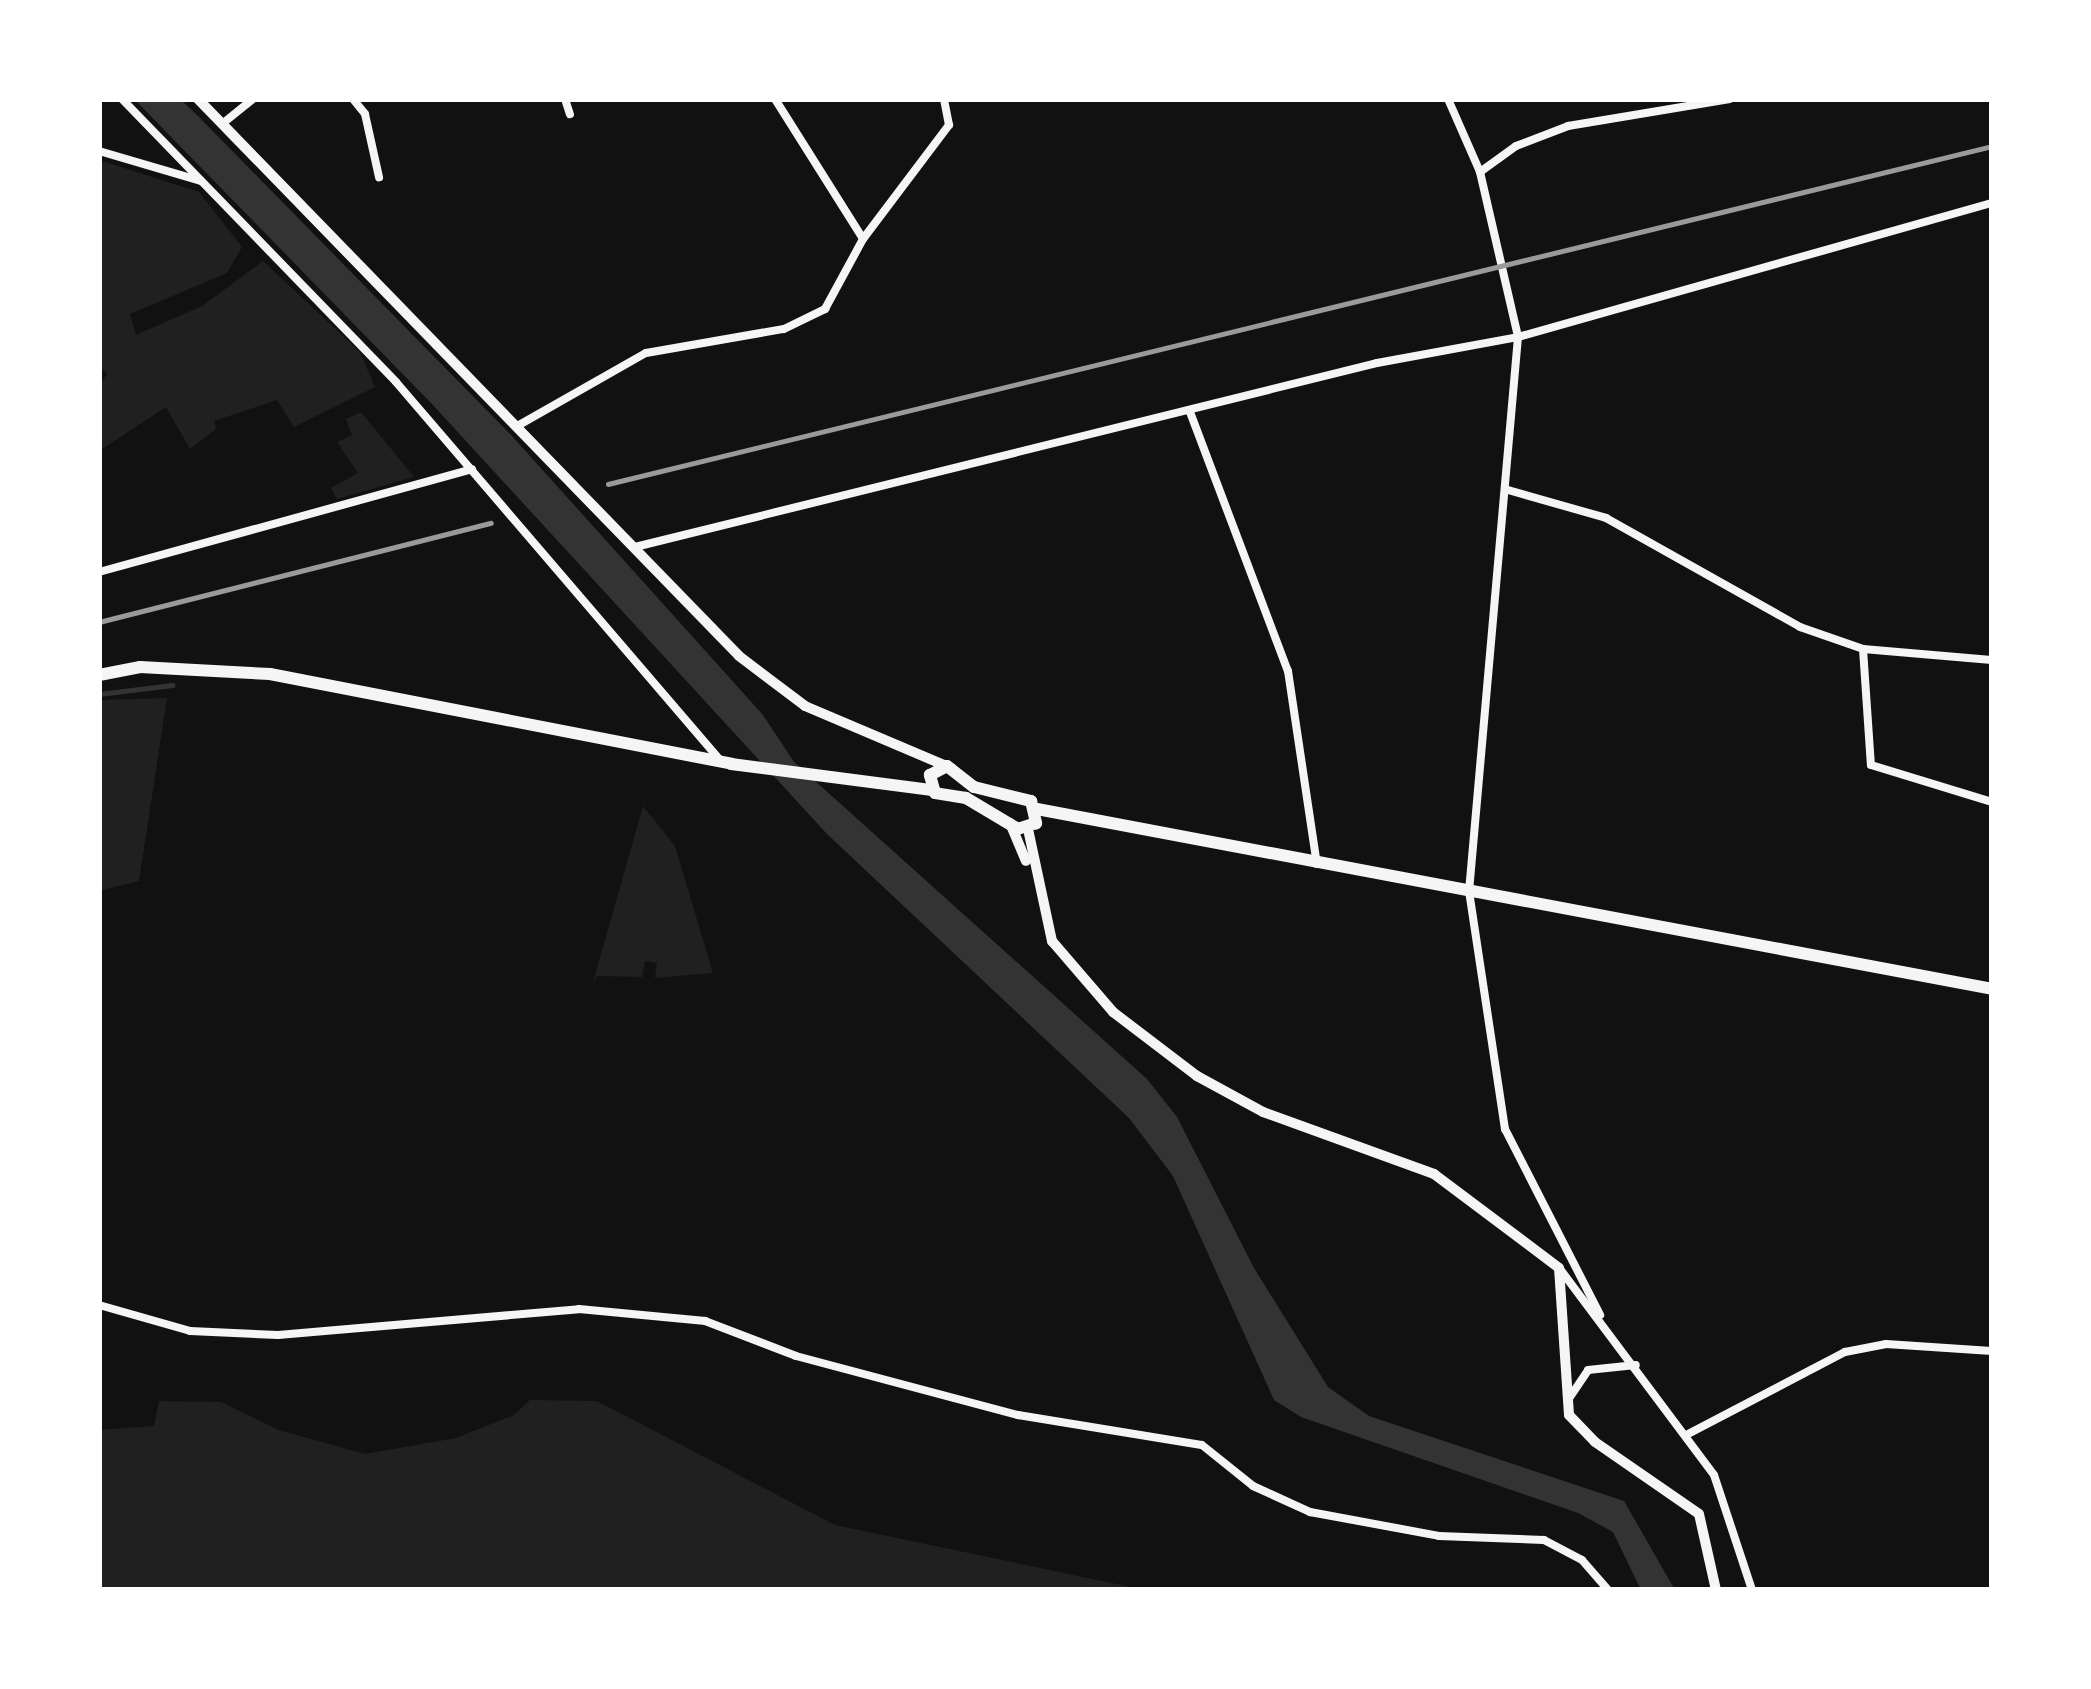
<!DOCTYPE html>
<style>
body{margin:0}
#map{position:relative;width:2091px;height:1689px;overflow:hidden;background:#111;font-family:"Source Sans 3",sans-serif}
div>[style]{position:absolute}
.green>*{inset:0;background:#202020}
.water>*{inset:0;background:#333}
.stream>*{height:4.5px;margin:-2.25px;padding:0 2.25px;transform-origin:2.25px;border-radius:2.25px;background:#333}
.minor>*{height:8px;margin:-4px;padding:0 4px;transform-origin:4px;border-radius:4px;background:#f5f5f5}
.tertiary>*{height:10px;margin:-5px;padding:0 5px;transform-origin:5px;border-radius:5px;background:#f5f5f5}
.secondary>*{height:10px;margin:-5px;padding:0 5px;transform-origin:5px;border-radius:5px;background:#f5f5f5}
.primary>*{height:12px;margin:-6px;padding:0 6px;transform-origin:6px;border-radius:6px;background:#f5f5f5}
.rail>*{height:4.5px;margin:-2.25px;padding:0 2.25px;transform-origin:2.25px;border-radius:2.25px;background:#9a9a9a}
span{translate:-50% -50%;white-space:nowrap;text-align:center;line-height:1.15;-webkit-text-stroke:10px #fff;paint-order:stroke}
.frame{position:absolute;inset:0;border:102px solid #fff;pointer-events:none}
</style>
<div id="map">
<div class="green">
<i style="clip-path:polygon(99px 160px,199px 192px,242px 247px,227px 273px,130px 314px,136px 335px,202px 306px,263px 261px,360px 352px,375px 387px,294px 427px,277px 400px,214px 421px,216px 429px,190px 449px,166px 407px,99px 451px,99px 386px,107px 374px,99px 365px)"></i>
<i style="clip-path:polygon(361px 412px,414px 477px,337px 499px,331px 488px,358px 473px,337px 442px,352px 435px,346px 419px)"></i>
<i style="clip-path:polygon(167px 698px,139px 881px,99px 891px,99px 700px)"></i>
<i style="clip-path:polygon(643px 806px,675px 846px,713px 973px,655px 978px,657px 963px,645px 961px,642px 977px,597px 976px,592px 986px)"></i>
<i style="clip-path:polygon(530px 1400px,597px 1401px,835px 1525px,1145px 1590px,99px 1590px,99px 1430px,154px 1426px,159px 1401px,221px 1402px,279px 1430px,365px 1454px,456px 1438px,514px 1415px)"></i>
</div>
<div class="water">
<i style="clip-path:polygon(134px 99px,180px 99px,196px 114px,512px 436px,763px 715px,794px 762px,1147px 1079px,1177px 1117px,1254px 1268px,1328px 1387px,1369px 1416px,1624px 1501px,1675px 1590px,1641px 1590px,1613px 1532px,1578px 1513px,1301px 1417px,1274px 1400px,1173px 1176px,1129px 1118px,827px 834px,432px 404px)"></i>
</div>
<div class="stream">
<i style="left:99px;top:694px;width:74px;rotate:-7deg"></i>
</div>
<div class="minor">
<i style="left:122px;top:99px;width:394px;rotate:45.9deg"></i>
<i style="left:396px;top:382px;width:499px;rotate:49.4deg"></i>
<i style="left:353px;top:99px;width:19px;rotate:51deg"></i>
<i style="left:365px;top:114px;width:65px;rotate:77.5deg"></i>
<i style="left:565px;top:99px;width:16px;rotate:72deg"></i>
<i style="left:775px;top:99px;width:165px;rotate:57.8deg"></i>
<i style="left:1448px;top:99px;width:80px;rotate:66.3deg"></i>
<i style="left:1480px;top:172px;width:169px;rotate:77deg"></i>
<i style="left:1518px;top:337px;width:556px;rotate:95.05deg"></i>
<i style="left:1469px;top:891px;width:241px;rotate:81.4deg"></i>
<i style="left:1505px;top:1129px;width:209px;rotate:62.9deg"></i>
<i style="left:222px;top:124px;width:40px;rotate:-39deg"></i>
<i style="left:99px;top:151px;width:106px;rotate:16.4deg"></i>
<i style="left:1480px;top:172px;width:44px;rotate:-35.8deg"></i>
<i style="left:1516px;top:146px;width:56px;rotate:-21deg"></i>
<i style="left:1568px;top:126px;width:164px;rotate:-9.5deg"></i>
<i style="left:1190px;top:412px;width:277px;rotate:69.3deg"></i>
<i style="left:1288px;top:671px;width:195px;rotate:81.5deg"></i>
<i style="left:519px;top:425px;width:146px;rotate:-29.6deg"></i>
<i style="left:646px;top:353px;width:140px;rotate:-9.9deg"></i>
<i style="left:784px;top:329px;width:46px;rotate:-26deg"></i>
<i style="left:825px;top:309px;width:80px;rotate:-61.5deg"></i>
<i style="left:863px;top:239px;width:143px;rotate:-53deg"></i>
<i style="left:949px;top:125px;width:26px;rotate:-101deg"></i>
<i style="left:1508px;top:490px;width:102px;rotate:15.9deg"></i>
<i style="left:1606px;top:518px;width:223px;rotate:29.3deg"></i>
<i style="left:1800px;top:627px;width:67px;rotate:19.2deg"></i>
<i style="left:1863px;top:649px;width:129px;rotate:4.9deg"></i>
<i style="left:635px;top:547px;width:764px;rotate:-13.93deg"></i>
<i style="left:1377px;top:363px;width:143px;rotate:-10.4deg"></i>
<i style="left:1518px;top:337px;width:493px;rotate:-15.8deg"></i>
<i style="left:99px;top:572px;width:387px;rotate:-15.4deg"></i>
<i style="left:1863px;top:649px;width:116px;rotate:86.1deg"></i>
<i style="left:1871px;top:765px;width:127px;rotate:17deg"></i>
<i style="left:1560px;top:1269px;width:257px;rotate:53.2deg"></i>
<i style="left:1714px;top:1475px;width:121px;rotate:71.7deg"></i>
<i style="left:99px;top:1305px;width:95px;rotate:15.9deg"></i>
<i style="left:190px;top:1331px;width:88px;rotate:2.6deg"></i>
<i style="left:278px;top:1335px;width:302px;rotate:-4.9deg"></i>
<i style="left:579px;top:1309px;width:127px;rotate:5.4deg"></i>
<i style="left:705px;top:1321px;width:97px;rotate:21deg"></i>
<i style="left:796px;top:1356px;width:230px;rotate:14.9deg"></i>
<i style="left:1018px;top:1415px;width:186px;rotate:9.3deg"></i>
<i style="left:1202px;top:1445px;width:65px;rotate:38.8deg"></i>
<i style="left:1253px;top:1486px;width:63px;rotate:24.5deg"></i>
<i style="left:1310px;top:1512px;width:131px;rotate:10.5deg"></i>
<i style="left:1439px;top:1536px;width:105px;rotate:2.2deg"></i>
<i style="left:1544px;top:1540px;width:43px;rotate:27.8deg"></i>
<i style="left:1582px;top:1560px;width:40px;rotate:49deg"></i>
<i style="left:1570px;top:1397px;width:32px;rotate:-56deg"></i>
<i style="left:1588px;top:1370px;width:48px;rotate:-5.9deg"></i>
<i style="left:1688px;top:1434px;width:177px;rotate:-27.6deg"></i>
<i style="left:1845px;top:1352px;width:42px;rotate:-11deg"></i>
<i style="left:1886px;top:1344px;width:106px;rotate:3.8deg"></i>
</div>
<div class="tertiary">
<i style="left:1010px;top:823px;width:41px;rotate:67.2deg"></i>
<i style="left:1028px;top:829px;width:115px;rotate:77.9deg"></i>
<i style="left:1052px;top:941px;width:94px;rotate:49.3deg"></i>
<i style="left:1113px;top:1012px;width:106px;rotate:37.3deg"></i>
<i style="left:1197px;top:1076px;width:75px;rotate:28.6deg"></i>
<i style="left:1263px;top:1112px;width:182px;rotate:19.9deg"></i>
<i style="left:1434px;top:1174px;width:156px;rotate:36.9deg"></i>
<i style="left:1559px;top:1268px;width:147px;rotate:86.1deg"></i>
<i style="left:1569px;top:1415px;width:37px;rotate:46deg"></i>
<i style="left:1595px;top:1442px;width:126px;rotate:34.7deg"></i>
<i style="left:1699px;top:1514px;width:78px;rotate:77.4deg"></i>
</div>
<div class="secondary">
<i style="left:198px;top:99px;width:776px;rotate:45.83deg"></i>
<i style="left:739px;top:656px;width:83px;rotate:37.1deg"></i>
<i style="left:805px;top:706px;width:159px;rotate:23deg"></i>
</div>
<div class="primary">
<i style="left:99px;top:675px;width:42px;rotate:-11deg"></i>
<i style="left:140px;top:667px;width:130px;rotate:3.1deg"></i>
<i style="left:270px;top:674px;width:470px;rotate:11deg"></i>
<i style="left:731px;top:764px;width:203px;rotate:7.4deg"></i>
<i style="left:947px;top:766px;width:34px;rotate:38deg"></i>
<i style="left:974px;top:787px;width:59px;rotate:13.8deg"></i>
<i style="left:1031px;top:801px;width:23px;rotate:77deg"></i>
<i style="left:1036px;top:823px;width:19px;rotate:162deg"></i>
<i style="left:1018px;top:829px;width:61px;rotate:-149.2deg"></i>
<i style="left:966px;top:798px;width:31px;rotate:-171deg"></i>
<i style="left:935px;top:793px;width:19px;rotate:-106deg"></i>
<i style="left:930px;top:775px;width:19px;rotate:-28deg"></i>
<i style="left:1037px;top:809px;width:972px;rotate:10.67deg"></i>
</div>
<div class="rail">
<i style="left:608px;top:484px;width:1425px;rotate:-13.72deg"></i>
<i style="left:99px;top:622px;width:404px;rotate:-14.2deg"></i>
</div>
<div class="frame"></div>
</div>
